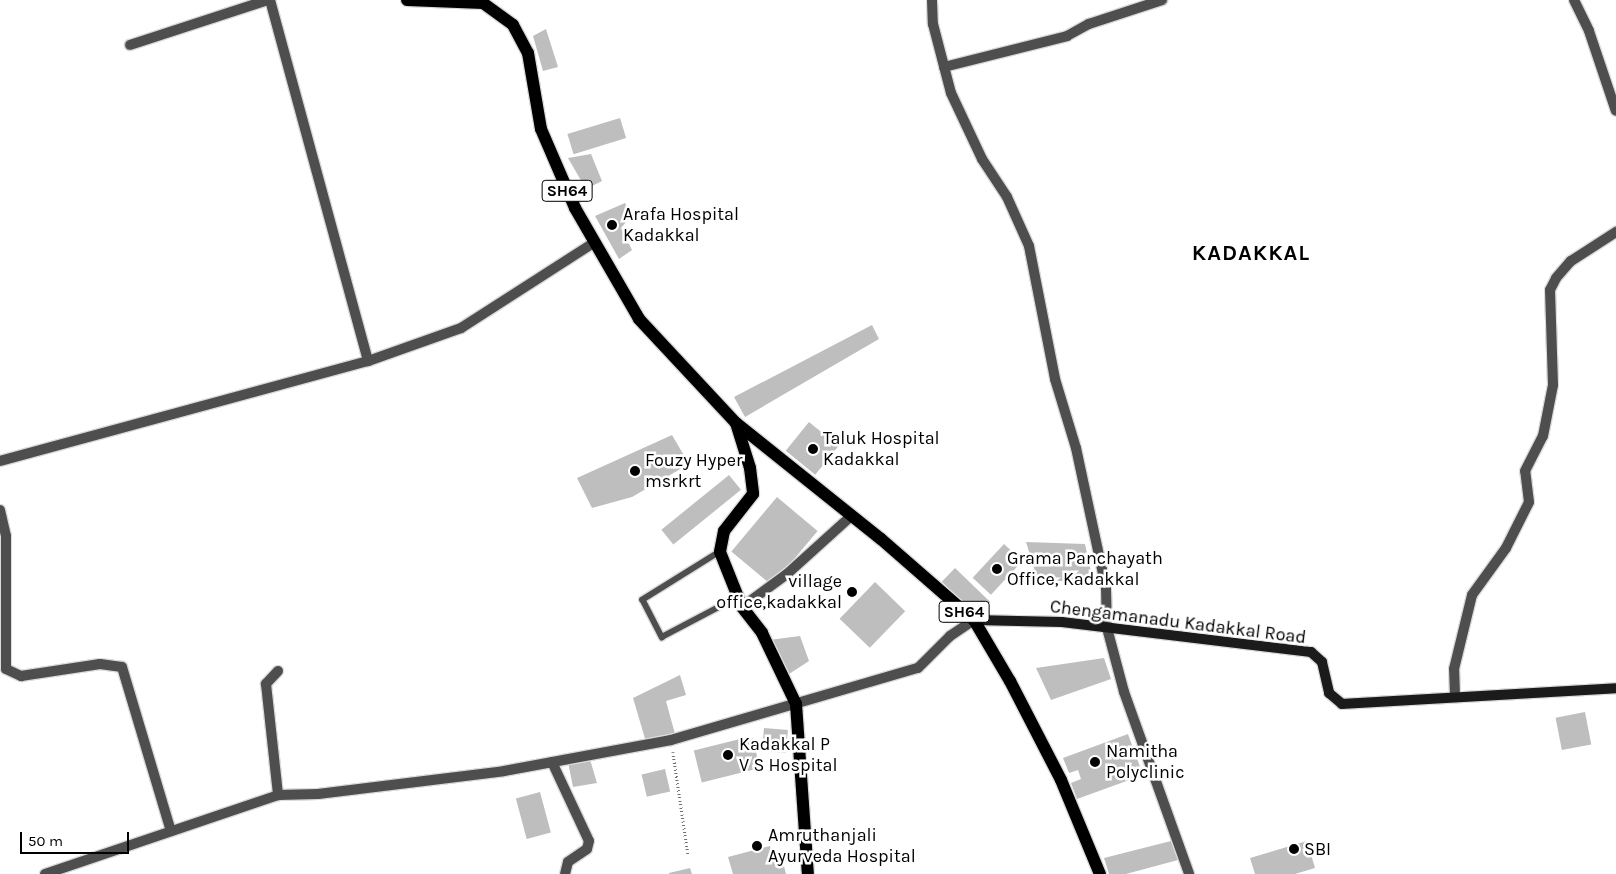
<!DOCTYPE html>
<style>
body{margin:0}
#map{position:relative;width:1616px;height:874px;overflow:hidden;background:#fff;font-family:Karla,sans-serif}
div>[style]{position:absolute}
.building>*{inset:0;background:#bebebe;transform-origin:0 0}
.path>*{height:2.5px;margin-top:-1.25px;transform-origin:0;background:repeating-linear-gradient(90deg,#707070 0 1px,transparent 0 3.5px)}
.roads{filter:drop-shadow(1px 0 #dbdbdb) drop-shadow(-1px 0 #dbdbdb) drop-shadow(0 1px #dbdbdb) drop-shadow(0 -1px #dbdbdb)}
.service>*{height:5.5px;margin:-2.75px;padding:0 2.75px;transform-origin:2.75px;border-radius:2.75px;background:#4e4e4e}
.minor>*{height:10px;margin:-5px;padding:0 5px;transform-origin:5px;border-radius:5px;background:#4e4e4e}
.tertiary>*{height:10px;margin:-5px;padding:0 5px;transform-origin:5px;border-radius:5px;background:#4e4e4e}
.secondary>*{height:10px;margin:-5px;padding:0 5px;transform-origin:5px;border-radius:5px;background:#1b1b1b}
.primary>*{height:12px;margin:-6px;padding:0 6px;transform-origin:6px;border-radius:6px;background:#000}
.dots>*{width:14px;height:14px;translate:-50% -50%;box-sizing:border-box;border:2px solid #fff;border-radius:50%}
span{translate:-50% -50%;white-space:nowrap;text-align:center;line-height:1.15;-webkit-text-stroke:5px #fff;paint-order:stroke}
.shield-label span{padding:1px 4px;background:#fff;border:1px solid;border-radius:4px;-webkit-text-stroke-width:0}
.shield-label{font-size:16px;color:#000;font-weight:700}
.poi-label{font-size:18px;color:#000}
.left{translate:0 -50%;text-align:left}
.right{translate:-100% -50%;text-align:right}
.street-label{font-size:18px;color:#000}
.district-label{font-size:22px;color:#000;font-weight:700;letter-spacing:1px}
.scale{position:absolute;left:20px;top:832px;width:109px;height:22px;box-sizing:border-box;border:2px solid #000;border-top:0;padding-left:6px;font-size:15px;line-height:18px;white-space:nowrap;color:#000;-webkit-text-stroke:4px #fff;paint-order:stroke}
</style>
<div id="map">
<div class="building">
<i style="clip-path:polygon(546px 29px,558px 67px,543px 71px,533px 36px)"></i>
<i style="left:620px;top:118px;width:21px;height:55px;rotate:73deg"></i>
<i style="clip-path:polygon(591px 154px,602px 181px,586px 189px,568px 158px)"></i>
<i style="clip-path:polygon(625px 203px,632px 215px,621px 228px,632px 250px,619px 259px,595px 216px)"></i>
<i style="clip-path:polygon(872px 325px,879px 339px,745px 417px,734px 397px)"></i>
<i style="left:809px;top:422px;width:38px;height:37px;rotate:39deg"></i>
<i style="clip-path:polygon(672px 435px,689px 464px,632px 497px,592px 508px,577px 478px)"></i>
<i style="left:729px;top:475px;width:19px;height:87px;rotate:51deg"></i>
<i style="left:777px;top:497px;width:53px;height:71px;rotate:40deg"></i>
<i style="clip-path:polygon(1026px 542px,1085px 544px,1093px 581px,1038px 581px)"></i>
<i style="left:1004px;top:544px;width:25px;height:46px;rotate:43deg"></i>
<i style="left:955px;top:568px;width:49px;height:19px;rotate:44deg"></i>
<i style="left:875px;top:582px;width:42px;height:51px;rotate:44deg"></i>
<i style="clip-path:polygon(800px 636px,809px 661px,789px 674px,769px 640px)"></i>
<i style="clip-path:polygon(1104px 658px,1111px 679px,1051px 700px,1036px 668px)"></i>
<i style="clip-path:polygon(680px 675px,686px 695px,666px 701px,675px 734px,646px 742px,633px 698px)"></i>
<i style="left:1585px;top:712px;width:33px;height:30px;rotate:79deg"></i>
<i style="left:764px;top:728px;width:24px;height:23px;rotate:5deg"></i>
<i style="clip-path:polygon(1128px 734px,1143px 775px,1077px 799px,1071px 783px,1081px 779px,1078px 770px,1069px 773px,1063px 758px)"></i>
<i style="left:752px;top:736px;width:33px;height:60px;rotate:76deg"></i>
<i style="clip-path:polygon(589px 756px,597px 783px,573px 787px,568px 762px)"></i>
<i style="left:665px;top:769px;width:23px;height:24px;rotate:77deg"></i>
<i style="left:540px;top:792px;width:42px;height:25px;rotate:75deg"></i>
<i style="clip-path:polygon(1171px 841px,1178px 860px,1126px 874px,1109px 874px,1104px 858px)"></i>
<i style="clip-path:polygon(1307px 841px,1315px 868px,1295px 874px,1255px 874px,1250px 858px)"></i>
<i style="clip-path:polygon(770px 846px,777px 867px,784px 866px,786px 874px,733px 874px,728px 857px)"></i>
<i style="clip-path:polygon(690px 868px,692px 874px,669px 874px,669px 873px)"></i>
</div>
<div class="path">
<i style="left:673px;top:752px;width:103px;rotate:81.6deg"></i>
</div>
<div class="roads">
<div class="service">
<i style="left:720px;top:552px;width:91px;rotate:148.1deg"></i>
<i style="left:643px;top:600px;width:42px;rotate:62.8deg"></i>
<i style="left:662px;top:637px;width:86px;rotate:-27.8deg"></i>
</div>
<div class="minor">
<i style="left:270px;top:0;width:374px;rotate:74.8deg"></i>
<i style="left:932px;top:0;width:24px;rotate:88deg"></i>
<i style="left:933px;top:24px;width:71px;rotate:75.4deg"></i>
<i style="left:951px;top:93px;width:73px;rotate:64.8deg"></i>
<i style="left:982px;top:159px;width:45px;rotate:56.7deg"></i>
<i style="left:1007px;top:197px;width:54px;rotate:65.8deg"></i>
<i style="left:1029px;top:246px;width:136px;rotate:78.9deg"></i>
<i style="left:1055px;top:379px;width:72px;rotate:73.1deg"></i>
<i style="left:1076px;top:448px;width:143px;rotate:77.9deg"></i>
<i style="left:1106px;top:588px;width:40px;rotate:88.6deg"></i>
<i style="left:1574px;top:0;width:34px;rotate:64deg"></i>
<i style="left:1589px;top:31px;width:84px;rotate:71.4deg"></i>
<i style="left:130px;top:45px;width:145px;rotate:-18.1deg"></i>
<i style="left:944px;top:67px;width:127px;rotate:-14.1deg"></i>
<i style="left:1067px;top:36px;width:25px;rotate:-29deg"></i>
<i style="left:1089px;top:24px;width:77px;rotate:-18.2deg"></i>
<i style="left:0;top:461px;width:381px;rotate:-15.2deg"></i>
<i style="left:368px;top:361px;width:99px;rotate:-19.5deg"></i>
<i style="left:461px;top:328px;width:159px;rotate:-32.7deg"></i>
<i style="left:0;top:510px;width:27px;rotate:77deg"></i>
<i style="left:6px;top:536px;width:133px;rotate:90deg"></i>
<i style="left:6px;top:669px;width:17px;rotate:25deg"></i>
<i style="left:21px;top:676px;width:80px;rotate:-8.6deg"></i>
<i style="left:100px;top:664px;width:22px;rotate:8deg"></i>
<i style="left:122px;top:667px;width:171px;rotate:73.4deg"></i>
<i style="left:278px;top:671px;width:18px;rotate:133deg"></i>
<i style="left:266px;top:684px;width:112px;rotate:83.8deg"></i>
<i style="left:1455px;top:695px;width:26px;rotate:-92deg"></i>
<i style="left:1454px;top:669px;width:76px;rotate:-76.3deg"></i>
<i style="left:1472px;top:595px;width:58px;rotate:-54.1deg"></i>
<i style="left:1506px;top:548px;width:51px;rotate:-63.4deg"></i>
<i style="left:1529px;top:502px;width:31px;rotate:-97deg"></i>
<i style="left:1525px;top:471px;width:39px;rotate:-63deg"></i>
<i style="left:1543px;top:436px;width:52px;rotate:-78.9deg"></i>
<i style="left:1553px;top:385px;width:95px;rotate:-91.8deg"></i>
<i style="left:1550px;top:290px;width:13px;rotate:-63deg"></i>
<i style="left:1556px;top:278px;width:23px;rotate:-49deg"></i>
<i style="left:1571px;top:261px;width:54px;rotate:-32.8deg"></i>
<i style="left:552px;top:762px;width:87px;rotate:64.9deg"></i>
<i style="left:589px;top:841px;width:8px;rotate:104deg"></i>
<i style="left:587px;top:849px;width:23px;rotate:146deg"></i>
<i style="left:568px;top:862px;width:12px;rotate:104deg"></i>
</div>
<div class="tertiary">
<i style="left:742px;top:607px;width:56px;rotate:-36.3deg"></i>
<i style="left:787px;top:574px;width:85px;rotate:-42.1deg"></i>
<i style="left:1107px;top:628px;width:66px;rotate:75.1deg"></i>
<i style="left:1124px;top:692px;width:193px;rotate:70.3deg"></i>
<i style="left:45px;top:874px;width:246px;rotate:-18.7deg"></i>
<i style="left:278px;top:795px;width:40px;rotate:-1.4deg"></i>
<i style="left:318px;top:794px;width:187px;rotate:-7deg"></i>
<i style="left:504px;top:771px;width:170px;rotate:-10.5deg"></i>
<i style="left:671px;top:740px;width:257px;rotate:-16.3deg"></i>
<i style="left:918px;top:668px;width:45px;rotate:-45deg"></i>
<i style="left:950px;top:636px;width:29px;rotate:-34deg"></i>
</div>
<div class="secondary">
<i style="left:974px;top:620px;width:88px;rotate:1.3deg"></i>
<i style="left:1062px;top:622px;width:251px;rotate:6.9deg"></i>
<i style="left:1311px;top:652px;width:15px;rotate:42deg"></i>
<i style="left:1322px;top:662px;width:32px;rotate:77deg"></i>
<i style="left:1329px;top:693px;width:17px;rotate:40deg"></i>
<i style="left:1342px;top:704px;width:274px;rotate:-3.3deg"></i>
</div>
<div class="primary">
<i style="left:407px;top:0;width:76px;rotate:2.3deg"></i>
<i style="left:483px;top:3px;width:37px;rotate:36deg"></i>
<i style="left:513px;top:25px;width:32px;rotate:62deg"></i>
<i style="left:528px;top:53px;width:77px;rotate:80.3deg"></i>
<i style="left:541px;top:129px;width:86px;rotate:66.7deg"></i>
<i style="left:575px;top:208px;width:128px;rotate:60deg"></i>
<i style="left:639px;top:319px;width:142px;rotate:47deg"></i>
<i style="left:736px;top:423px;width:186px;rotate:38.7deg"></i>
<i style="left:881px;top:539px;width:123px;rotate:41.1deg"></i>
<i style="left:974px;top:620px;width:71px;rotate:59.5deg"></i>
<i style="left:1010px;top:681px;width:111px;rotate:62.7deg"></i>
<i style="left:1061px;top:780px;width:102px;rotate:67.5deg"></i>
<i style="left:736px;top:423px;width:47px;rotate:72.7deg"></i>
<i style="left:750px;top:468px;width:26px;rotate:83deg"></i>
<i style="left:753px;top:494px;width:47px;rotate:128.1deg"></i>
<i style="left:724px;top:531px;width:21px;rotate:101deg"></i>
<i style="left:720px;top:552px;width:59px;rotate:68.2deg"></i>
<i style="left:742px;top:607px;width:33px;rotate:52deg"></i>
<i style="left:762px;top:633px;width:79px;rotate:64.4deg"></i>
<i style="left:796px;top:704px;width:170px;rotate:86deg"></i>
</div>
</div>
<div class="dots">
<i style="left:612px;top:225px;background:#000"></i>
<i style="left:813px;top:449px;background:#000"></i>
<i style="left:635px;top:471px;background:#000"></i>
<i style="left:997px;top:569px;background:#000"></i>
<i style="left:852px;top:592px;background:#000"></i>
<i style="left:728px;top:755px;background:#000"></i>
<i style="left:1095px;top:762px;background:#000"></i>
<i style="left:757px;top:846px;background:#000"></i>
<i style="left:1294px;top:849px;background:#000"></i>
</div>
<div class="shield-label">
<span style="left:567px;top:191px">SH64</span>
<span style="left:964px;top:612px">SH64</span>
</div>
<div class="poi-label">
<span class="left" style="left:623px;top:225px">Arafa Hospital<br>Kadakkal</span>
<span class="left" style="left:823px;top:449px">Taluk Hospital<br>Kadakkal</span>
<span class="left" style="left:645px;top:471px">Fouzy Hyper<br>msrkrt</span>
<span class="left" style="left:1007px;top:569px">Grama Panchayath<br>Office, Kadakkal</span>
<span class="right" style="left:842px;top:592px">village<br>office,kadakkal</span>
<span class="left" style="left:739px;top:755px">Kadakkal P<br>V S Hospital</span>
<span class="left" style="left:1106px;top:762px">Namitha<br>Polyclinic</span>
<span class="left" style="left:768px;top:846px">Amruthanjali<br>Ayurveda Hospital</span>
<span class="left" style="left:1304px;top:849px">SBI</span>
</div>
<div class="street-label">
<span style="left:1178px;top:622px;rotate:7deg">Chengamanadu Kadakkal Road</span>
</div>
<div class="district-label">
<span style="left:1251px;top:254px">KADAKKAL</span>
</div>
<div class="scale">50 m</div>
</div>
